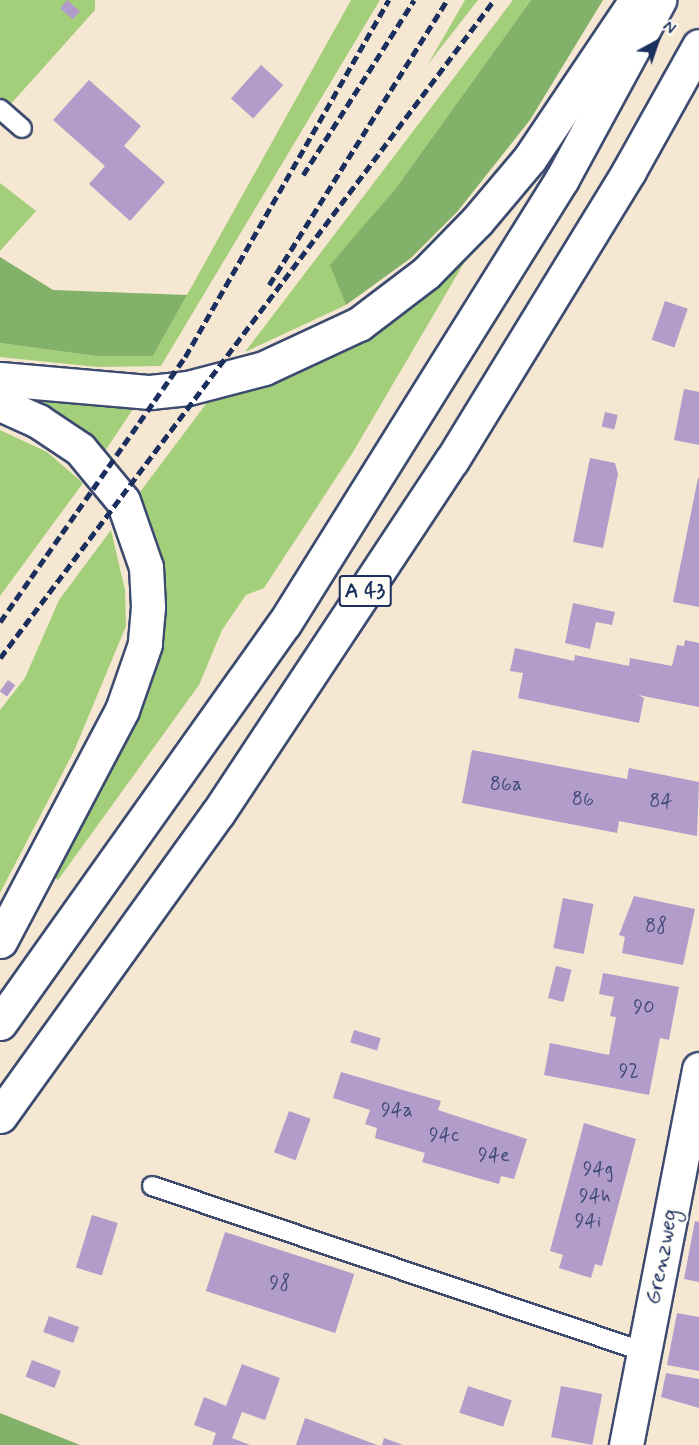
<!DOCTYPE html>
<style>
body{margin:0}
#map{position:relative;width:699px;height:1445px;overflow:hidden;background:#f6e7d2;font-family:Mynerve,sans-serif}
div>[style]{position:absolute}
.green>*{inset:0;background:#a3ce7a}
.forest>*{inset:0;background:#82b16a}
.building>*{inset:0;background:#b19cca;transform-origin:0 0}
.roads{filter:drop-shadow(2px 0 #3c4b6f) drop-shadow(-2px 0 #3c4b6f) drop-shadow(0 2px #3c4b6f) drop-shadow(0 -2px #3c4b6f)}
.service>*{height:18px;margin:-9px;padding:0 9px;transform-origin:9px;border-radius:9px;background:#fff}
.minor>*{height:33px;margin:-16.5px;padding:0 16.5px;transform-origin:16.5px;border-radius:16.5px;background:#fff}
.motorway>*{height:33px;margin:-16.5px;padding:0 16.5px;transform-origin:16.5px;border-radius:16.5px;background:#fff}
.rail>*{height:4.5px;margin-top:-2.25px;transform-origin:0;background:repeating-linear-gradient(90deg,#1b2f5e 0 9px,transparent 0 13.5px)}
span{translate:-50% -50%;white-space:nowrap;text-align:center;line-height:1.15;-webkit-text-stroke:4.5px #fdfcf7;paint-order:stroke}
.number-label{font-size:20px;color:#404a79}
.number-label span{-webkit-text-stroke-width:0}
.shield-label span{padding:2px 4px;background:#fdfcf7;border:2px solid;border-radius:4px;-webkit-text-stroke-width:0}
.shield-label{font-size:21px;color:#1b2f5e;font-weight:700}
.street-label{font-size:22px;color:#1b2f5e}
.north{position:absolute;left:627px;top:12px;width:60px;height:60px;-webkit-text-stroke:4px #fdfcf7;paint-order:stroke;rotate:40deg;font-size:16px;font-weight:700;line-height:24px;text-align:center;color:#1b2f5e}
.north::after{content:'';display:block;margin:auto;width:21px;height:27px;background:#1b2f5e;clip-path:polygon(50% 0,100% 100%,50% 72%,0 100%)}
</style>
<div id="map">
<div class="green">
<i style="clip-path:polygon(0 0,95px 0,95px 10px,9px 106px,0 108px)"></i>
<i style="clip-path:polygon(351px 0,380px 0,161px 366px,98px 367px,0 357px,0 343px,96px 356px,153px 356px)"></i>
<i style="clip-path:polygon(465px 0,478px 0,428px 64px)"></i>
<i style="clip-path:polygon(513px 0,531px 0,396px 188px,331px 265px,346px 305px,245px 352px)"></i>
<i style="clip-path:polygon(0 183px,36px 211px,0 251px)"></i>
<i style="clip-path:polygon(467px 258px,353px 452px,264px 588px,246px 595px,222px 630px,199px 685px,58px 880px,54px 877px,125px 736px,157px 549px,137px 496px,209px 400px,251px 390px,338px 353px,414px 304px)"></i>
<i style="clip-path:polygon(34px 398px,135px 406px,105px 451px)"></i>
<i style="clip-path:polygon(0 430px,47px 452px,83px 483px,0 596px)"></i>
<i style="clip-path:polygon(111px 530px,125px 590px,126px 626px,74px 751px,0 893px,0 710px,25px 678px,59px 600px)"></i>
</div>
<div class="forest">
<i style="clip-path:polygon(531px 0,603px 0,530px 120px,457px 212px,411px 258px,346px 305px,330px 265px,396px 188px)"></i>
<i style="clip-path:polygon(0 257px,53px 290px,187px 295px,153px 356px,96px 356px,0 343px)"></i>
<i style="clip-path:polygon(0 1413px,80px 1445px,0 1445px)"></i>
</div>
<div class="building">
<i style="left:67px;top:0;width:17px;height:11px;rotate:40deg"></i>
<i style="left:261px;top:65px;width:30px;height:45px;rotate:42deg"></i>
<i style="clip-path:polygon(89px 80px,141px 126px,124px 146px,165px 182px,130px 221px,89px 184px,105px 166px,53px 120px)"></i>
<i style="left:665px;top:301px;width:24px;height:41px;rotate:19deg"></i>
<i style="clip-path:polygon(684px 389px,699px 392px,699px 445px,674px 440px)"></i>
<i style="left:605px;top:412px;width:13px;height:15px;rotate:13deg"></i>
<i style="clip-path:polygon(590px 458px,615px 463px,618px 474px,603px 548px,573px 542px)"></i>
<i style="clip-path:polygon(698px 478px,699px 478px,699px 607px,673px 602px)"></i>
<i style="clip-path:polygon(573px 603px,615px 612px,612px 625px,596px 622px,590px 649px,565px 643px)"></i>
<i style="clip-path:polygon(685px 640px,699px 643px,699px 707px,638px 695px,644px 698px,639px 723px,518px 698px,523px 673px,510px 671px,515px 648px,574px 661px,575px 655px,629px 666px,630px 658px,672px 666px,677px 645px,684px 646px)"></i>
<i style="left:8px;top:680px;width:9px;height:14px;rotate:36deg"></i>
<i style="clip-path:polygon(472px 750px,627px 779px,629px 768px,699px 782px,697px 836px,619px 821px,617px 833px,462px 803px)"></i>
<i style="clip-path:polygon(634px 896px,695px 909px,683px 965px,622px 953px,625px 937px,619px 935px)"></i>
<i style="left:563px;top:898px;width:31px;height:51px;rotate:11deg"></i>
<i style="left:556px;top:966px;width:16px;height:33px;rotate:14deg"></i>
<i style="clip-path:polygon(603px 973px,679px 987px,669px 1040px,660px 1038px,649px 1095px,544px 1075px,550px 1043px,609px 1055px,616px 1017px,610px 1016px,614px 997px,599px 994px)"></i>
<i style="left:354px;top:1030px;width:28px;height:13px;rotate:17deg"></i>
<i style="clip-path:polygon(341px 1072px,441px 1101px,438px 1110px,527px 1139px,514px 1179px,501px 1176px,499px 1184px,474px 1177px,422px 1162px,425px 1153px,375px 1138px,377px 1128px,365px 1124px,370px 1110px,333px 1098px)"></i>
<i style="left:289px;top:1111px;width:23px;height:44px;rotate:20deg"></i>
<i style="clip-path:polygon(584px 1123px,636px 1139px,602px 1266px,595px 1264px,591px 1278px,559px 1268px,563px 1255px,550px 1251px)"></i>
<i style="left:92px;top:1215px;width:27px;height:55px;rotate:17deg"></i>
<i style="clip-path:polygon(695px 1221px,699px 1222px,699px 1282px,684px 1279px)"></i>
<i style="left:225px;top:1232px;width:136px;height:62px;rotate:18deg"></i>
<i style="clip-path:polygon(677px 1313px,699px 1317px,699px 1371px,667px 1365px)"></i>
<i style="left:49px;top:1316px;width:32px;height:17px;rotate:20deg"></i>
<i style="left:32px;top:1360px;width:31px;height:18px;rotate:21deg"></i>
<i style="clip-path:polygon(242px 1364px,280px 1378px,265px 1420px,242px 1412px,232px 1438px,250px 1445px,212px 1445px,216px 1433px,194px 1425px,204px 1397px,226px 1406px)"></i>
<i style="clip-path:polygon(666px 1373px,699px 1379px,699px 1408px,661px 1397px)"></i>
<i style="left:468px;top:1386px;width:46px;height:28px;rotate:18deg"></i>
<i style="left:561px;top:1386px;width:42px;height:52px;rotate:11deg"></i>
<i style="clip-path:polygon(305px 1418px,377px 1445px,296px 1445px)"></i>
<i style="clip-path:polygon(384px 1438px,403px 1445px,382px 1445px)"></i>
</div>
<div class="roads">
<div class="service">
<i style="left:0;top:109px;width:29px;rotate:41deg"></i>
<i style="left:152px;top:1186px;width:520px;rotate:18.61deg"></i>
</div>
<div class="minor">
<i style="left:626px;top:1445px;width:383px;rotate:-79deg"></i>
</div>
<div class="motorway">
<i style="left:0;top:379px;width:151px;rotate:5deg"></i>
<i style="left:150px;top:392px;width:38px;rotate:-6deg"></i>
<i style="left:188px;top:388px;width:79px;rotate:-14.7deg"></i>
<i style="left:264px;top:368px;width:105px;rotate:-24.9deg"></i>
<i style="left:359px;top:324px;width:84px;rotate:-37.3deg"></i>
<i style="left:426px;top:273px;width:73px;rotate:-45.6deg"></i>
<i style="left:477px;top:221px;width:82px;rotate:-49.9deg"></i>
<i style="left:530px;top:158px;width:190px;rotate:-56.1deg"></i>
<i style="left:0;top:404px;width:42px;rotate:24.1deg"></i>
<i style="left:38px;top:421px;width:50px;rotate:33.7deg"></i>
<i style="left:80px;top:449px;width:67px;rotate:50.4deg"></i>
<i style="left:123px;top:501px;width:70px;rotate:70.8deg"></i>
<i style="left:146px;top:567px;width:40px;rotate:87.1deg"></i>
<i style="left:148px;top:607px;width:37px;rotate:95deg"></i>
<i style="left:145px;top:644px;width:70px;rotate:109.2deg"></i>
<i style="left:122px;top:710px;width:261px;rotate:117.8deg"></i>
<i style="left:0;top:1023px;width:490px;rotate:-54.6deg"></i>
<i style="left:284px;top:624px;width:525px;rotate:-58.01deg"></i>
<i style="left:562px;top:179px;width:204px;rotate:-61.5deg"></i>
<i style="left:0;top:1116px;width:373px;rotate:-54.3deg"></i>
<i style="left:218px;top:813px;width:424px;rotate:-56.5deg"></i>
<i style="left:452px;top:460px;width:339px;rotate:-58.5deg"></i>
<i style="left:629px;top:171px;width:143px;rotate:-60.8deg"></i>
</div>
</div>
<div class="rail">
<i style="left:303px;top:175px;width:207px;rotate:-57.6deg"></i>
<i style="left:269px;top:285px;width:336px;rotate:-58deg"></i>
<i style="left:0;top:622px;width:323px;rotate:-55.1deg"></i>
<i style="left:185px;top:357px;width:411px;rotate:-60.3deg"></i>
<i style="left:0;top:658px;width:823px;rotate:-53.1deg"></i>
</div>
<div class="number-label">
<span style="left:506px;top:784px">86a</span>
<span style="left:583px;top:799px">86</span>
<span style="left:661px;top:801px">84</span>
<span style="left:656px;top:926px">88</span>
<span style="left:644px;top:1007px">90</span>
<span style="left:629px;top:1071px">92</span>
<span style="left:397px;top:1110px">94a</span>
<span style="left:444px;top:1135px">94c</span>
<span style="left:494px;top:1155px">94e</span>
<span style="left:598px;top:1169px">94g</span>
<span style="left:595px;top:1196px">94h</span>
<span style="left:588px;top:1221px">94i</span>
<span style="left:280px;top:1283px">98</span>
</div>
<div class="shield-label">
<span style="left:365px;top:591px">A 43</span>
</div>
<div class="street-label">
<span style="left:663px;top:1257px;rotate:-79deg">Grenzweg</span>
</div>
<div class="north">N</div>
</div>
